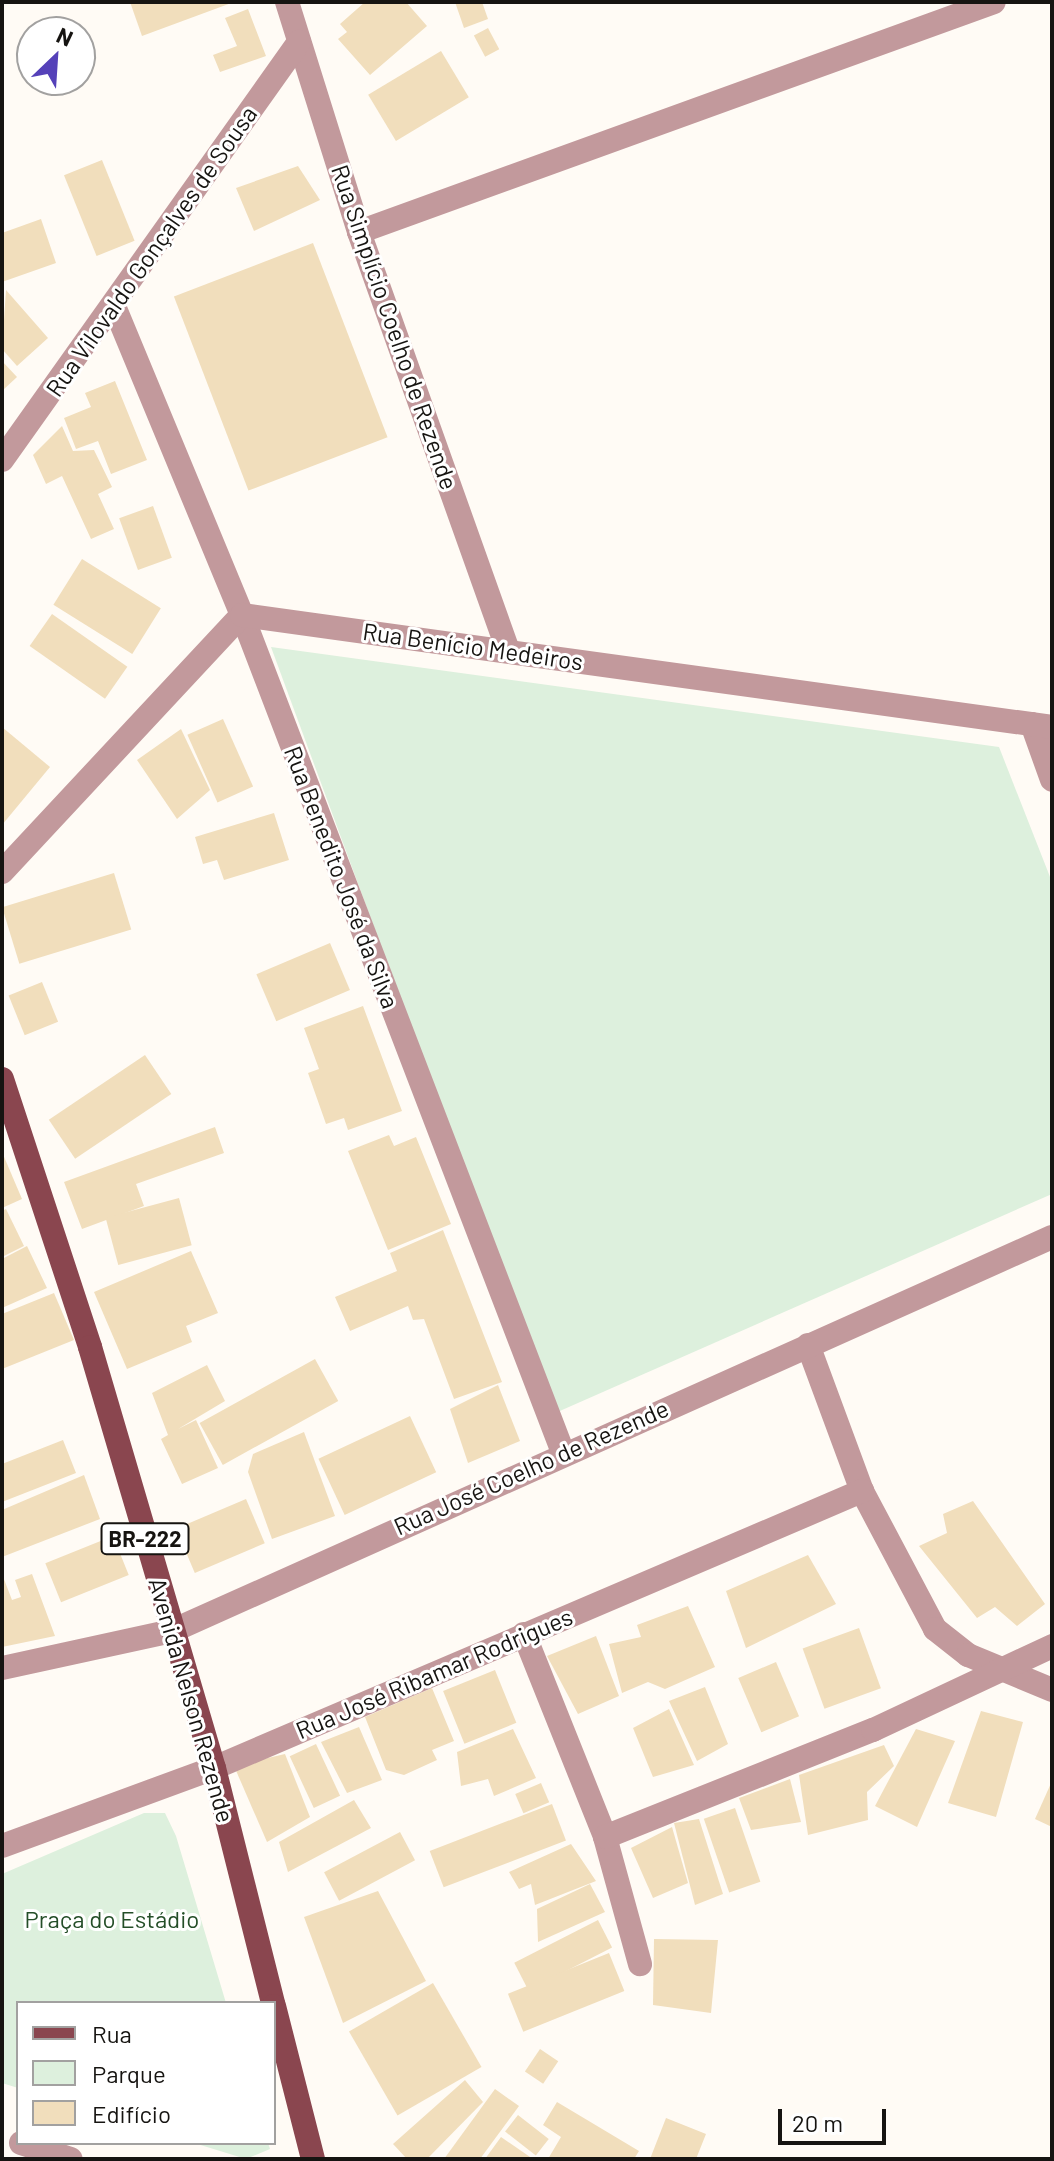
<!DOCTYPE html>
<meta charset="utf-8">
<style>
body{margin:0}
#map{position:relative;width:1054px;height:2161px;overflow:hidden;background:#fffbf5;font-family:Barlow,sans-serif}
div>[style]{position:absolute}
.green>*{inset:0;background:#ddf0dd}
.building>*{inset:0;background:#f1debc;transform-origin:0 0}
.minor>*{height:24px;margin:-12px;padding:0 12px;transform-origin:12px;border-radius:12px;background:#c2999c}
.major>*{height:24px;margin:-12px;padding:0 12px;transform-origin:12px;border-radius:12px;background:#8a464f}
span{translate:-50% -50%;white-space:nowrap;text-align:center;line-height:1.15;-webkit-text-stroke:6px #fff;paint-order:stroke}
.shield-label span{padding:2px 6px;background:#fff;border:2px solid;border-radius:6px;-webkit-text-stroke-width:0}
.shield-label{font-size:22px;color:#161411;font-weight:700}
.street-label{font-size:24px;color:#161411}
.park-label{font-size:24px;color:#244e28}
.frame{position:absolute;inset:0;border:4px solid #161411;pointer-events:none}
.legend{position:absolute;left:16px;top:2001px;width:260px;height:144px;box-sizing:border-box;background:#fff;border:2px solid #a2a1a0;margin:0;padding:10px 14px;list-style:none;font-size:24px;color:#161411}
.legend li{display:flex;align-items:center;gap:16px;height:40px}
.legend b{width:40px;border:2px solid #a2a1a0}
.north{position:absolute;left:16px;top:16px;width:80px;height:80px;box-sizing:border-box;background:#fff;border:2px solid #a2a1a0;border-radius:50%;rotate:25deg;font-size:22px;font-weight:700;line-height:32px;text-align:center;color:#161411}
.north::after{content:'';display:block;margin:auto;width:28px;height:36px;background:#5541b9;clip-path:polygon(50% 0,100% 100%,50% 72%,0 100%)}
.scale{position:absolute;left:778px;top:2109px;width:108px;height:36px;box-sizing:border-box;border:4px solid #161411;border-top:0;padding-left:10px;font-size:24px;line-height:28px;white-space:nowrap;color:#161411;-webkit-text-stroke:6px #fff;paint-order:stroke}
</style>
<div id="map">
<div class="green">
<i style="clip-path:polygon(271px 647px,999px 747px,1052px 882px,1052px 1194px,553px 1414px)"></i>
<i style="clip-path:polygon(144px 1813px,165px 1813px,176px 1836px,226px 2003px,18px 2003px,18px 2088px,2px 2083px,2px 1874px)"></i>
<i style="clip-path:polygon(194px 2143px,268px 2143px,270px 2149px,246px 2159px)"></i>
</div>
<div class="building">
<i style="clip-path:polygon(130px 2px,234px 2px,142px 36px)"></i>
<i style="clip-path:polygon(365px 2px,406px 2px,427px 26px,370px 75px,338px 39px,347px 32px,340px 24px)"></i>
<i style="clip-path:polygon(455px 2px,482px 2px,488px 19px,464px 28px)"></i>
<i style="clip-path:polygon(248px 9px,266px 56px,220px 72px,213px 55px,237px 46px,225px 18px)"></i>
<i style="left:488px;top:28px;width:24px;height:16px;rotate:62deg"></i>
<i style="left:441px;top:51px;width:54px;height:85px;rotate:59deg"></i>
<i style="left:102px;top:160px;width:87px;height:41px;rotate:68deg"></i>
<i style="clip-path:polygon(298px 166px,320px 200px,254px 231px,236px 188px)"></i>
<i style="clip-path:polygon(41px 219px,56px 263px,2px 282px,2px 233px)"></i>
<i style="left:313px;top:243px;width:208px;height:149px;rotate:69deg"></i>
<i style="clip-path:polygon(6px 290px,48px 338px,17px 366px,2px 349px)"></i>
<i style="clip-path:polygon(2px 361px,17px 377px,2px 391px)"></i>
<i style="clip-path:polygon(115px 381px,147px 460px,111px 474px,98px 441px,76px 449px,64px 418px,91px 407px,85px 393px)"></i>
<i style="clip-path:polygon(62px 426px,73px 451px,94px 450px,112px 487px,98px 494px,114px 529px,91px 539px,62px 476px,46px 484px,33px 455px)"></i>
<i style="left:153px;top:506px;width:55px;height:36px;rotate:70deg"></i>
<i style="left:82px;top:559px;width:93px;height:54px;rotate:32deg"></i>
<i style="left:52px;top:614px;width:92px;height:39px;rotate:35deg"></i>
<i style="left:223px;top:719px;width:74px;height:39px;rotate:66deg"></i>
<i style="clip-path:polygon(2px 727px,50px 767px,2px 825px)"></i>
<i style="clip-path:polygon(181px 729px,210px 790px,177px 819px,137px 760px)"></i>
<i style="clip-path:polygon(274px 813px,289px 860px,224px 880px,217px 860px,203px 864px,195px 837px)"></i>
<i style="left:114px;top:873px;width:59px;height:117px;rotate:73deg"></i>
<i style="left:330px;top:943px;width:51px;height:80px;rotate:67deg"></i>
<i style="left:42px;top:982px;width:43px;height:36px;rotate:68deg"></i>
<i style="clip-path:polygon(363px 1006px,402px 1111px,348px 1130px,344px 1118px,326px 1124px,308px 1073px,319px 1069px,304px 1028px)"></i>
<i style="left:145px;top:1055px;width:47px;height:116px;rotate:56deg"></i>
<i style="clip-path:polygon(215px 1127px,224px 1153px,136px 1184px,144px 1206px,82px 1229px,64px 1182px)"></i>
<i style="clip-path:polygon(389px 1135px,394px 1146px,416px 1137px,451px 1224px,388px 1250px,348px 1151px)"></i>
<i style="clip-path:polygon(2px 1152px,22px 1199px,2px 1208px)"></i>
<i style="left:179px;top:1198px;width:49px;height:76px;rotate:75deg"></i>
<i style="clip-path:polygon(6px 1209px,24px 1246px,2px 1257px,2px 1211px)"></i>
<i style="clip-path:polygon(443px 1230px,502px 1382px,454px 1399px,424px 1319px,413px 1320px,408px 1306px,350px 1331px,335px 1297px,397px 1271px,390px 1253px)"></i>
<i style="clip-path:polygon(27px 1246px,47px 1288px,2px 1308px,2px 1259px)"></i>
<i style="clip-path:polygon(191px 1251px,218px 1313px,186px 1326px,192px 1342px,127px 1369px,94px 1292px)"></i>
<i style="clip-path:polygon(54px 1293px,74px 1340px,2px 1369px,2px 1314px)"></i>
<i style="left:315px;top:1359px;width:48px;height:132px;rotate:61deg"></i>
<i style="clip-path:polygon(207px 1365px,225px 1401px,178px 1429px,196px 1420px,218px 1468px,182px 1484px,161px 1439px,168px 1435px,152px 1393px)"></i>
<i style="clip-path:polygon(498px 1385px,520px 1441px,468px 1463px,450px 1409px)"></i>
<i style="left:410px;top:1416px;width:62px;height:101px;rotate:65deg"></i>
<i style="clip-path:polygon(304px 1432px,335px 1516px,272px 1539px,248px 1472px,253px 1454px)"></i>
<i style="clip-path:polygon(63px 1440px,76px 1473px,2px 1502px,2px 1464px)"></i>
<i style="clip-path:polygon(84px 1475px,100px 1519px,2px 1557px,2px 1510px)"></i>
<i style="left:246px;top:1499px;width:48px;height:76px;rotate:67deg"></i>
<i style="clip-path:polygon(973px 1501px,1045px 1604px,1017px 1626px,995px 1607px,977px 1618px,919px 1546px,947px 1533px,943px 1514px)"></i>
<i style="left:113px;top:1536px;width:42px;height:73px;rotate:68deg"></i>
<i style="clip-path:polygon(808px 1555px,836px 1604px,746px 1648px,726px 1591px)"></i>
<i style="clip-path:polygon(2px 1574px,12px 1600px,21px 1597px,15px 1580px,32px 1574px,55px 1636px,2px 1647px)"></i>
<i style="clip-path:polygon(688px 1606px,715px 1667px,665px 1689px,648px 1682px,622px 1693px,609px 1644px,641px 1637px,637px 1625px)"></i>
<i style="left:859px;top:1628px;width:64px;height:60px;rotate:70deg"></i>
<i style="clip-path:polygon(596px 1636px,619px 1696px,578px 1714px,547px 1656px)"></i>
<i style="left:776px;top:1662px;width:59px;height:41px;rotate:67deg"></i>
<i style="left:495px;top:1670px;width:57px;height:56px;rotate:68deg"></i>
<i style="clip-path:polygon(705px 1687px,728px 1744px,697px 1761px,669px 1701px)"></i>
<i style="clip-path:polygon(432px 1688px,454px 1741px,432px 1750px,437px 1760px,404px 1775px,386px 1770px,365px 1717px)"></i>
<i style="clip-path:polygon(669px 1709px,694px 1765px,653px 1777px,633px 1728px)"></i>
<i style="clip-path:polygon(981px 1711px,1023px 1722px,996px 1817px,948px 1803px)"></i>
<i style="clip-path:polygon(359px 1727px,382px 1780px,347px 1793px,321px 1742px)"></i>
<i style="clip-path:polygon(513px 1729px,536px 1778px,494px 1796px,488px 1779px,461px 1786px,457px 1752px)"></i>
<i style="clip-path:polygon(916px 1729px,955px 1741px,917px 1827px,875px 1806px)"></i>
<i style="left:316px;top:1744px;width:57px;height:29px;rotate:65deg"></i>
<i style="clip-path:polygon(884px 1745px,894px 1766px,867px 1792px,868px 1820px,808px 1835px,799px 1775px)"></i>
<i style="clip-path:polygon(285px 1754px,310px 1817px,267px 1842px,234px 1766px)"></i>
<i style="clip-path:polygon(790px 1779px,801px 1822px,751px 1830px,739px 1798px)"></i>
<i style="clip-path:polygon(1052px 1781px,1052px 1827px,1035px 1819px)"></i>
<i style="left:541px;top:1783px;width:21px;height:28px;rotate:67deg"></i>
<i style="clip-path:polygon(354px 1800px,371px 1828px,288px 1872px,279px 1842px)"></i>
<i style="left:552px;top:1804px;width:39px;height:131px;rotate:69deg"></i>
<i style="left:735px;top:1808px;width:78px;height:33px;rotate:71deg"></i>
<i style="clip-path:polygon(699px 1819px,723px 1894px,695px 1905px,674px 1823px)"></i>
<i style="clip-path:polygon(672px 1827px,688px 1883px,653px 1898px,631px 1848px)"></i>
<i style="left:400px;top:1832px;width:32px;height:86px;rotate:62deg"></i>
<i style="clip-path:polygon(571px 1844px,596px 1881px,535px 1905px,531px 1884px,519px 1889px,509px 1872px)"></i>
<i style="clip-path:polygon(590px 1884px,605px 1912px,538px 1942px,537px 1909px)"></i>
<i style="clip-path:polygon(378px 1891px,426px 1981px,343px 2023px,304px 1917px)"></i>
<i style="left:598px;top:1920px;width:31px;height:94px;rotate:63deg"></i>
<i style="clip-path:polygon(654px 1939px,718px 1940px,711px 2013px,653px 2005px)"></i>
<i style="left:609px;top:1953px;width:41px;height:109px;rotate:68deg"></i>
<i style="left:433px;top:1983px;width:97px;height:97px;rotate:60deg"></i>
<i style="left:540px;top:2049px;width:22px;height:27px;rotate:34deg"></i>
<i style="clip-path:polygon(465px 2080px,483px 2102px,427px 2159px,407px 2159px,393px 2144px)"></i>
<i style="clip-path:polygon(495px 2089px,519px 2106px,480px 2159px,444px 2159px)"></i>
<i style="clip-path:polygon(557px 2102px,639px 2151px,634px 2159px,548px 2159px,561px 2137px,543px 2125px)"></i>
<i style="left:518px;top:2115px;width:39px;height:21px;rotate:38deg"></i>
<i style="clip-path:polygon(666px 2118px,706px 2134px,696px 2159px,650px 2159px)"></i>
<i style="clip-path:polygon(501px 2137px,533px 2159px,485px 2159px)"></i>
</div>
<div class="minor">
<i style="left:287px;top:2px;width:241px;rotate:72.6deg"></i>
<i style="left:359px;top:232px;width:444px;rotate:70.4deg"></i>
<i style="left:359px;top:232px;width:675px;rotate:-19.91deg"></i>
<i style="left:114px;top:306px;width:334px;rotate:67.5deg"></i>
<i style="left:242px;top:615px;width:894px;rotate:69.03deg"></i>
<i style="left:2px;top:460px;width:513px;rotate:-54.61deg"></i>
<i style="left:1032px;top:724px;width:59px;rotate:70.3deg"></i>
<i style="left:2px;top:872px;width:352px;rotate:-47deg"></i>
<i style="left:242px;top:615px;width:818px;rotate:7.87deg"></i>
<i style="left:808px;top:1345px;width:156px;rotate:69.7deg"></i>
<i style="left:862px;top:1491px;width:156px;rotate:62.1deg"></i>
<i style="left:935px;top:1629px;width:42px;rotate:38.2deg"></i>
<i style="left:968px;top:1655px;width:91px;rotate:22.6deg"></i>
<i style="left:524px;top:1634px;width:219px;rotate:68.2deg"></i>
<i style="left:605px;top:1837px;width:132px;rotate:74.6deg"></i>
<i style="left:2px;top:1668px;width:174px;rotate:-12.3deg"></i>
<i style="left:172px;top:1631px;width:964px;rotate:-24.12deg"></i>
<i style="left:605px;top:1837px;width:289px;rotate:-21.8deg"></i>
<i style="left:873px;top:1730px;width:198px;rotate:-25.1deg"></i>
<i style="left:2px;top:1846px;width:226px;rotate:-20.2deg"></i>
<i style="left:214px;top:1768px;width:705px;rotate:-23.15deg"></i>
<i style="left:21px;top:2143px;width:52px;rotate:17.7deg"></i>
</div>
<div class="major">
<i style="left:2px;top:1079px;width:282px;rotate:71.8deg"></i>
<i style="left:90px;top:1347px;width:439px;rotate:73.6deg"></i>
<i style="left:214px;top:1768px;width:242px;rotate:75.9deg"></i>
<i style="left:274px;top:2006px;width:158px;rotate:75.7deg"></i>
</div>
<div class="shield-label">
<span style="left:145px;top:1539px">BR-222</span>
</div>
<div class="street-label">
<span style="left:151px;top:251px;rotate:-55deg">Rua Vilovaldo Gonçalves de Sousa</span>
<span style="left:395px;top:327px;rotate:71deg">Rua Simplício Coelho de Rezende</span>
<span style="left:473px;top:646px;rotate:8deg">Rua Benício Medeiros</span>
<span style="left:342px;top:877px;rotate:69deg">Rua Benedito José da Silva</span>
<span style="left:531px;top:1467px;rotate:-24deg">Rua José Coelho de Rezende</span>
<span style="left:434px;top:1673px;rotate:-23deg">Rua José Ribamar Rodrigues</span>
<span style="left:192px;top:1700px;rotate:74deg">Avenida Nelson Rezende</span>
</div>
<div class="park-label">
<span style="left:112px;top:1919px">Praça do Estádio</span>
</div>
<div class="frame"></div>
<ul class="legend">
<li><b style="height:10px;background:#8a464f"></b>Rua</li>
<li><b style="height:22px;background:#ddf0dd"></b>Parque</li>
<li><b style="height:22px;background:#f1debc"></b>Edifício</li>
</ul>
<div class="north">N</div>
<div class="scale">20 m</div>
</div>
